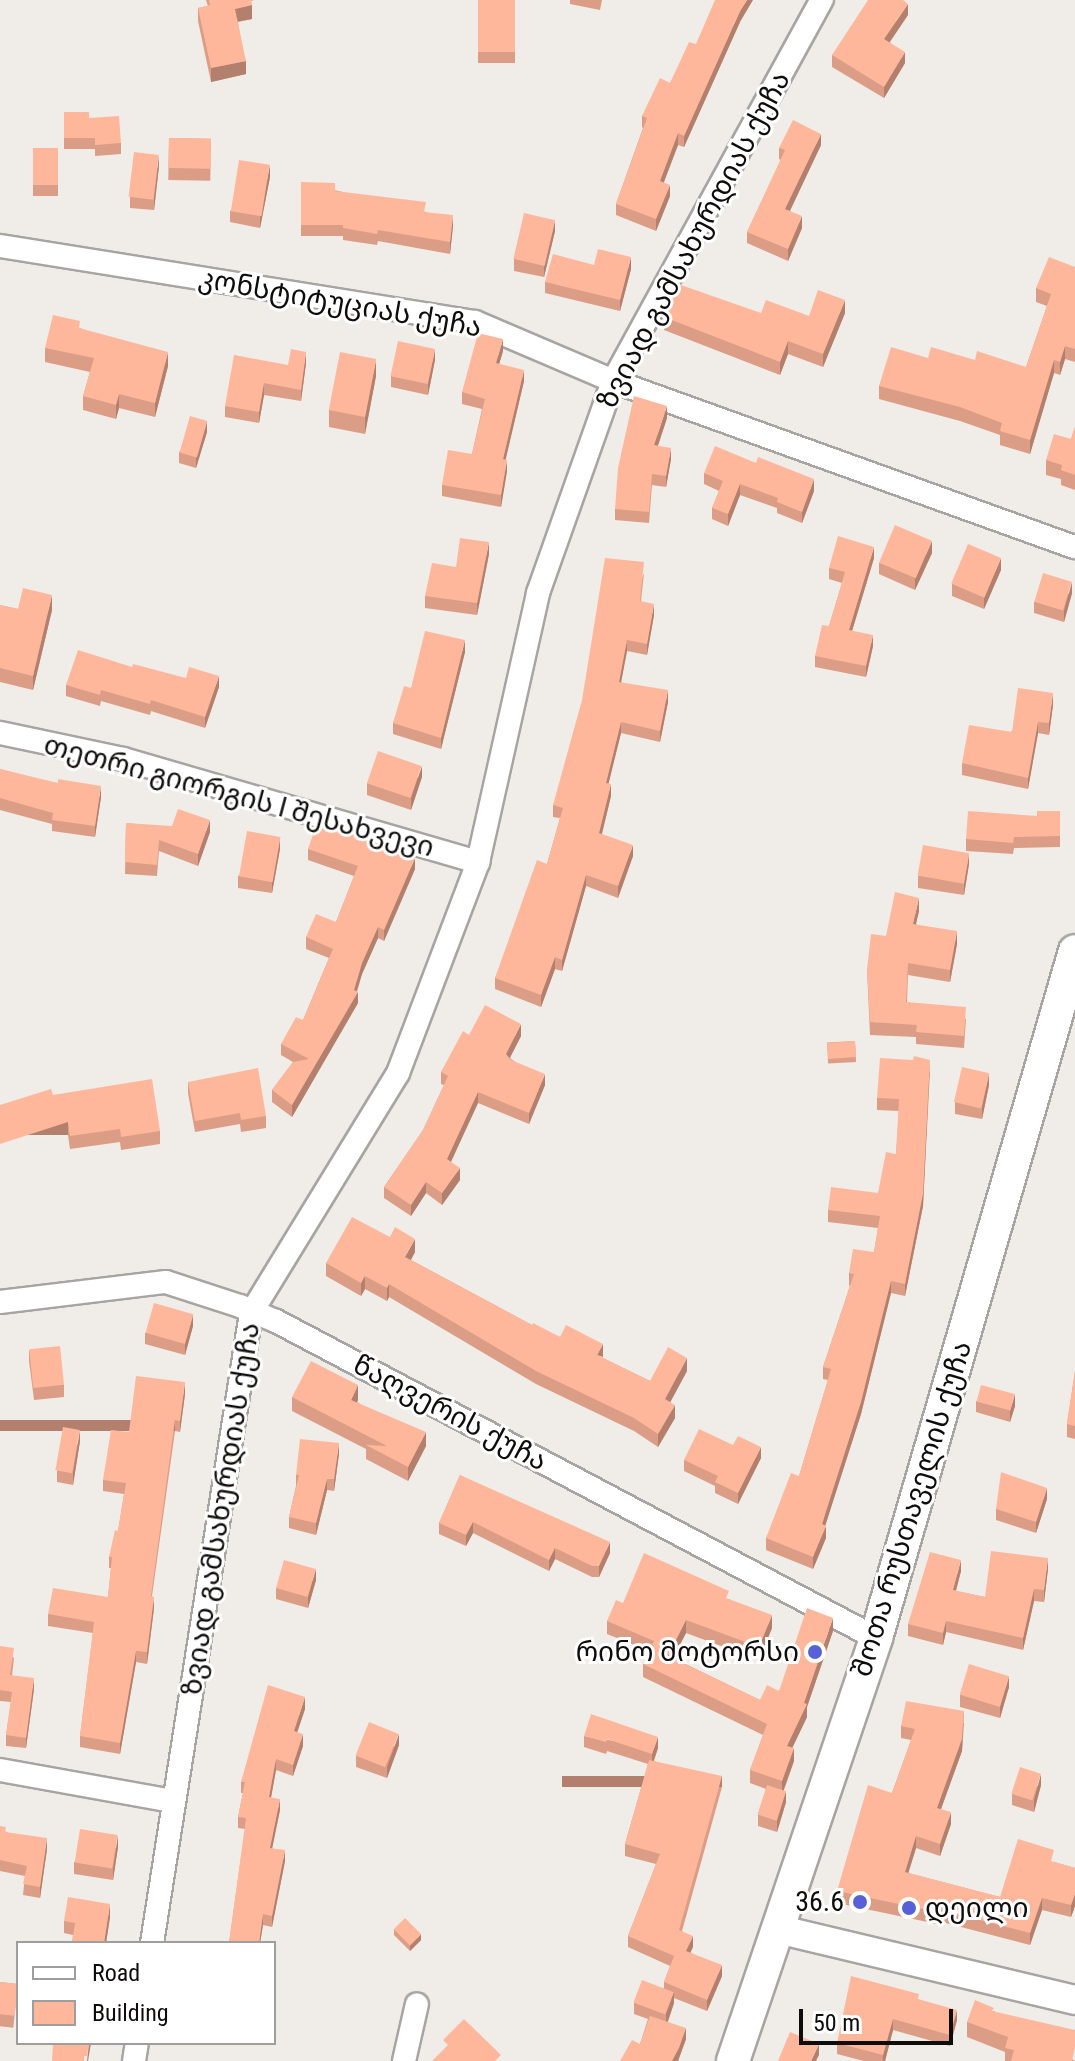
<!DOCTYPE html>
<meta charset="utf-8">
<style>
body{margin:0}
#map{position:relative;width:1075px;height:2061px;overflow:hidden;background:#f0ece8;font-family:"Roboto Condensed","Noto Sans Georgian",sans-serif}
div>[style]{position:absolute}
.roads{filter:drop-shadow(2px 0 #a8a4a1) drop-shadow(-2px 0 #a8a4a1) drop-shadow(0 2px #a8a4a1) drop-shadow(0 -2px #a8a4a1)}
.minor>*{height:22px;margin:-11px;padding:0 11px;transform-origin:11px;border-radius:11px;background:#fff}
.tertiary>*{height:28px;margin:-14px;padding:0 14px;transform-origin:14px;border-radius:14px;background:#fff}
.secondary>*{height:32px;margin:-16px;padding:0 16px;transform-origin:16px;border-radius:16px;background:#fff}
.wall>*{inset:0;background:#db9d86;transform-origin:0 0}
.shaded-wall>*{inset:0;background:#b2806d;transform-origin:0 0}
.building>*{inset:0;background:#ffb79c;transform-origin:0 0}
.dots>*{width:22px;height:22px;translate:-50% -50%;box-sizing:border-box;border:4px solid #fff;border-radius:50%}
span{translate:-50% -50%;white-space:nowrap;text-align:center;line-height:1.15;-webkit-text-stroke:6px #fff;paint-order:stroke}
.street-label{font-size:28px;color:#0e0d0c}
.poi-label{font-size:28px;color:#0e0d0c}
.right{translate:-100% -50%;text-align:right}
.left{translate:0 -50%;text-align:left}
.legend{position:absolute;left:16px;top:1941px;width:260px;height:104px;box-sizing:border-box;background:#fff;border:2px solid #9f9e9e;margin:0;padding:10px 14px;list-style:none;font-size:24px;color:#0e0d0c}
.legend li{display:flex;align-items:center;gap:16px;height:40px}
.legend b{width:40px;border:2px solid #9f9e9e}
.scale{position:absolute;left:799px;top:2009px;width:154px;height:36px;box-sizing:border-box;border:4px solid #0e0d0c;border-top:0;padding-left:10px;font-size:24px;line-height:28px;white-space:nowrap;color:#0e0d0c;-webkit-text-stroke:6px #fff;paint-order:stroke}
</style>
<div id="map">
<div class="roads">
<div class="minor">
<i style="left:0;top:246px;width:481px;rotate:9.1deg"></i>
<i style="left:475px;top:322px;width:150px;rotate:23.1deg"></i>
<i style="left:613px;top:381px;width:491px;rotate:19.8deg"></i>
<i style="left:0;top:733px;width:126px;rotate:11.9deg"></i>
<i style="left:123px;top:759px;width:370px;rotate:16.2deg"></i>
<i style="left:0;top:1302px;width:167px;rotate:-6.9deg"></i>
<i style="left:166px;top:1282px;width:78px;rotate:18deg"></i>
<i style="left:240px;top:1306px;width:39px;rotate:23deg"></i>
<i style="left:276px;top:1321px;width:679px;rotate:27.85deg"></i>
<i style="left:0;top:1770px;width:176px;rotate:10.2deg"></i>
<i style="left:152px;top:1943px;width:638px;rotate:-81.07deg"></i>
<i style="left:251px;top:1313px;width:281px;rotate:-58.5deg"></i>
<i style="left:398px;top:1073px;width:226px;rotate:-69.2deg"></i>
<i style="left:478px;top:862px;width:276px;rotate:-77.4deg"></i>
<i style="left:538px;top:593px;width:225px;rotate:-70.5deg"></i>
<i style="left:613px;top:381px;width:435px;rotate:-61.3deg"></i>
<i style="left:134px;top:2061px;width:18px;rotate:-81deg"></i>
<i style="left:404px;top:2061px;width:58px;rotate:-77.2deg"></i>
</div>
<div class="tertiary">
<i style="left:777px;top:1929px;width:306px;rotate:13.4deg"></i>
</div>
<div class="secondary">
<i style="left:733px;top:2061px;width:447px;rotate:-71.3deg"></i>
<i style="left:876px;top:1638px;width:715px;rotate:-73.85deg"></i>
</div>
</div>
<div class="wall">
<i style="clip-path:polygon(206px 0,254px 0,251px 1px,252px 19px,238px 22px,246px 74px,211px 82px,198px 21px,198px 8px,208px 6px)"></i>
<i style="left:478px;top:0;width:37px;height:63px"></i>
<i style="clip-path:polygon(570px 0,602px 0,600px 10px,570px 4px)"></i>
<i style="clip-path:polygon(908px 15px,890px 42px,905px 63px,884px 98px,832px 67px,832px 55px)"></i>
<i style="clip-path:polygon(740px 22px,684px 147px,678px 145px,664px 182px,670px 196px,656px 231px,616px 215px,616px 204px,643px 128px,642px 127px,642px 116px,670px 83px,696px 44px)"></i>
<i style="clip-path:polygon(64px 112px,89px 118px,121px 143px,121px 154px,95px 156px,95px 149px,64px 149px)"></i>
<i style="left:169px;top:138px;width:42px;height:42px;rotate:1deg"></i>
<i style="clip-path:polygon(821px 145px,790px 211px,802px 228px,788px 261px,747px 243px,747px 232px,781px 160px,779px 159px,779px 148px)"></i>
<i style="left:33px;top:148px;width:25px;height:48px"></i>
<i style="clip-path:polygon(159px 166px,154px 210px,130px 208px,130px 197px)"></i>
<i style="clip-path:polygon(270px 177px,260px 228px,230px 222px,230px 211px)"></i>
<i style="clip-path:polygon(301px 182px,426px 212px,453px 226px,450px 254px,378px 241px,377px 245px,343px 240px,343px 236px,301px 236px)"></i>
<i style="clip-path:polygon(555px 231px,544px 277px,514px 271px,514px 259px)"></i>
<i style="clip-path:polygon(594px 265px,631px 269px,620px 311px,545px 293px,545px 282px)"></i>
<i style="clip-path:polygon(1075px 267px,1075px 362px,1065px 359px,1060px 375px,1054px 373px,1030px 454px,1000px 445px,1000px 435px,960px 421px,879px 399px,879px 386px,928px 358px,975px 360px,1026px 367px,1047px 306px,1036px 302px,1036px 288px)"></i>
<i style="clip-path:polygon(761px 313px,809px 316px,845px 313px,823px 367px,788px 354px,780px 375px,664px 330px,664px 317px)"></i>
<i style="clip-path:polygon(80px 328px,168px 366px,155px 417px,119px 408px,116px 419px,83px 410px,83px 396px,90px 372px,45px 362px,45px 348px)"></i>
<i style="clip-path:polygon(503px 351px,499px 364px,524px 381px,505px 460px,507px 471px,501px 507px,442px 496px,442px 485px,472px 454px,482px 409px,462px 404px,462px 392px)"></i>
<i style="clip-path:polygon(435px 360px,428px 395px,391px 387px,391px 376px)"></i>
<i style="clip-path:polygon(306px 363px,301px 401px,264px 395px,259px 423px,225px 417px,225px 406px,288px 365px)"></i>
<i style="clip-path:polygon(376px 376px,365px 434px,329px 427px,329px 410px)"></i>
<i style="clip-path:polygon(667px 418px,658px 446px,671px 459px,666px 487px,652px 485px,649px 523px,615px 520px,615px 509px)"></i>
<i style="clip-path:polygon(1075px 427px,1075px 490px,1061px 485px,1061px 479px,1046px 475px,1046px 460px,1071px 439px)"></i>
<i style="clip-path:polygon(207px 432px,196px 468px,179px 463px,179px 452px)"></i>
<i style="clip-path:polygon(704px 473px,814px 491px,802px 523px,777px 513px,777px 508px,740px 495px,728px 526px,712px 519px,712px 508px,719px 491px,704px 484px)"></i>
<i style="clip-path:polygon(932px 553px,915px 590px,879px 574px,879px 563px)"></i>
<i style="clip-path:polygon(489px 554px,477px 615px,425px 608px,425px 596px,456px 567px)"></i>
<i style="clip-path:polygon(874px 558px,852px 631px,873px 646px,866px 677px,815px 667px,815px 656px,829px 626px,842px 583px,829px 579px,829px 568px)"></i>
<i style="clip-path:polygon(1001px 570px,984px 609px,952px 596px,952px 584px)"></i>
<i style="clip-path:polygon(644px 573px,641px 601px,654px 615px,647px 655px,627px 651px,621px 682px,668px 702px,660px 742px,621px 733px,608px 784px,611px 796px,602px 834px,633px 856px,618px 898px,586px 886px,562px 971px,555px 969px,541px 1007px,495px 989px,495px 978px,547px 864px,560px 818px,553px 817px,553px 805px)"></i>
<i style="clip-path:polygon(1072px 593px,1064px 622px,1034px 613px,1034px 602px)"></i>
<i style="clip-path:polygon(0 605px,18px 609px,52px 610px,33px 690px,0 682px)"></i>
<i style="clip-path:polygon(465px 652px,441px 749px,393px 734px,393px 723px,411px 688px)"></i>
<i style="clip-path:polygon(132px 667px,219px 687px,205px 728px,151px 711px,150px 715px,101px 701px,100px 706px,66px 696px,66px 685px)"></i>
<i style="clip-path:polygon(1053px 705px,1049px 735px,1038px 733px,1028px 789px,962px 775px,962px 763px)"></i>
<i style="clip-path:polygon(0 769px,101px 797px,95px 837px,52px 831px,52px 824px,0 810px)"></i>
<i style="clip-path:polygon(422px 777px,411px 810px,367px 795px,367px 783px)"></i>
<i style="clip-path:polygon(1060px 811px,1060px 847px,1014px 848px,1013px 854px,966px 851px,966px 839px,1037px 816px)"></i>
<i style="clip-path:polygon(126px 823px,210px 832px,198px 866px,159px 851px,157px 876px,125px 874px)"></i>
<i style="clip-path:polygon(280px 849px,272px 893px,238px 888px,238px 876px)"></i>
<i style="clip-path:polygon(308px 849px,415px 869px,384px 941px,378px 938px,362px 974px,357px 992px,358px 1003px,292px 1117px,272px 1102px,272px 1090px,293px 1062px,281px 1055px,281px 1044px,303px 1020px,329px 958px,306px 949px,306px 937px,336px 922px,354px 876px,308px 860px)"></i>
<i style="clip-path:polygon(969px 864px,964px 895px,918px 888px,918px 876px)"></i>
<i style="clip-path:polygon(919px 911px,916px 924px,957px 944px,950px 982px,908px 975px,907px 1002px,966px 1019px,964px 1048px,916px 1044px,916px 1037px,870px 1035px,867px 969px,886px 936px)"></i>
<i style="clip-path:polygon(469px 1035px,521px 1036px,510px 1058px,545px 1085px,529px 1124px,478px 1103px,451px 1162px,460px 1180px,442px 1205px,426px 1193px,411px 1216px,384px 1198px,384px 1187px,423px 1130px,444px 1085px,441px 1084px,441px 1072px)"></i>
<i style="left:855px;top:1041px;width:21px;height:28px;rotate:87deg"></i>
<i style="clip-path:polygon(930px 1072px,923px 1206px,905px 1296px,891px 1293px,861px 1414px,825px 1525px,826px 1538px,813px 1569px,766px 1550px,766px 1538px,799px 1476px,828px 1380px,823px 1379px,823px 1367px,850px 1286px,849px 1285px,849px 1273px,874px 1252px,878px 1228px,828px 1222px,828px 1210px,878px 1193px,896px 1154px,899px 1111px,877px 1110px,877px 1098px)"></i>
<i style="clip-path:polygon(188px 1082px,266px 1116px,266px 1128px,241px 1132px,240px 1124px,195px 1132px,188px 1093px)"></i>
<i style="clip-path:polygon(989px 1085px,982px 1119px,955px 1114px,955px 1102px)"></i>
<i style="clip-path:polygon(53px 1095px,160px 1131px,160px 1144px,121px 1150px,120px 1142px,70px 1149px,68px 1135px)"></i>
<i style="clip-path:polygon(415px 1252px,411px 1260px,532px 1325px,560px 1337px,650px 1381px,687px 1371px,670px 1402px,675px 1418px,658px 1447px,634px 1431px,536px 1384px,389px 1297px,387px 1301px,365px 1289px,361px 1296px,326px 1276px,326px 1263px)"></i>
<i style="clip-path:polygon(193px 1326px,185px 1355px,145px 1344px,145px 1333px)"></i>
<i style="clip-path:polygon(29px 1350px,64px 1385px,64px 1397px,34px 1400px,29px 1361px)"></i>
<i style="clip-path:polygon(1075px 1371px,1075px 1439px,1067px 1437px,1067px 1424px)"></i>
<i style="clip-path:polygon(185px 1394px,180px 1432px,175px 1431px,152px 1596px,154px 1608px,147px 1664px,136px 1662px,120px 1754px,80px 1747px,80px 1736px,93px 1633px,48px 1626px,48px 1614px,108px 1597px,111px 1568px,109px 1568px,109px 1557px,118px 1531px,124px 1494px,103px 1491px,103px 1480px,129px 1432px)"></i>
<i style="clip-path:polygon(292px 1397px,358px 1400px,357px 1402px,426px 1446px,408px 1481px,366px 1459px,366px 1449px,292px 1411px)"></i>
<i style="clip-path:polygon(976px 1401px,1015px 1406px,1010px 1422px,976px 1412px)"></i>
<i style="clip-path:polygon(80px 1441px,73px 1485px,57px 1482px,57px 1471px)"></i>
<i style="clip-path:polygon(339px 1454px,334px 1491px,327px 1490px,316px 1535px,289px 1528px,289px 1517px,296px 1486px,296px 1475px)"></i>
<i style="clip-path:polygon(761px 1458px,738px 1504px,715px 1493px,715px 1486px,684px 1471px,684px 1460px)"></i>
<i style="clip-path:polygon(460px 1475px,610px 1553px,599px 1577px,592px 1577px,555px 1559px,549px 1571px,473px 1533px,466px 1546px,439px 1534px,439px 1523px)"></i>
<i style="clip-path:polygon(1047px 1499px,1036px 1533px,996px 1520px,996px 1509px)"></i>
<i style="clip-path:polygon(1048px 1569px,1044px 1602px,1034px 1601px,1023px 1650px,946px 1632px,943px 1645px,908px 1636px,908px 1624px,961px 1571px,956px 1591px,985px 1597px)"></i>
<i style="clip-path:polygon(316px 1580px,308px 1608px,276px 1599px,276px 1588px)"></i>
<i style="clip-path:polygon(729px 1599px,772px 1628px,759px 1660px,686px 1633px,673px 1658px,760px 1700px,779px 1691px,833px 1631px,807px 1707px,807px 1717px,792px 1748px,794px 1761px,784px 1790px,786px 1802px,777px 1832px,758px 1826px,758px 1815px,766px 1789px,750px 1783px,750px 1770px,763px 1735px,643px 1677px,643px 1664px,649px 1651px,607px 1634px,607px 1621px,623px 1603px)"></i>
<i style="clip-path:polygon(0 1646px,14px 1658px,12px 1676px,34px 1689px,26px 1748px,6px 1746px,6px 1735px,11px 1702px,0 1701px)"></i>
<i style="clip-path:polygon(1009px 1687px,1000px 1718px,960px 1707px,960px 1695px)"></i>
<i style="clip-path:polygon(305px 1709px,297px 1732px,303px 1746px,293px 1776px,276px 1770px,271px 1798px,280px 1810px,272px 1848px,285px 1861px,272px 1927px,263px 1925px,260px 1943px,229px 1943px,245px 1829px,238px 1828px,238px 1817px,243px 1793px,241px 1793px,241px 1782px)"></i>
<i style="clip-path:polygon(964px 1723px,962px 1751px,941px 1809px,951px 1824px,940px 1856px,916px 1848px,908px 1873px,1000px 1897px,1054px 1862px,1075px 1868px,1075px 1906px,1071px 1917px,1042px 1910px,1030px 1945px,938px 1921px,937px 1924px,837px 1903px,837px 1891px,892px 1793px,911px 1740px,901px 1738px,901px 1726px)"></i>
<i style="clip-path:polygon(584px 1736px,658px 1748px,654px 1761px,722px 1787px,682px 1931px,693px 1947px,690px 1952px,722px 1976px,707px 2011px,674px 1998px,674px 2003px,668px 2022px,686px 2039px,678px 2061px,620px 2061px,640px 2044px,648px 2019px,634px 2014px,634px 2003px,664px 1988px,664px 1982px,670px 1966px,628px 1947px,628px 1936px,656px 1864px,625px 1856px,625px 1844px,648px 1764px,607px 1751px,606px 1754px,584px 1747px)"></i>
<i style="clip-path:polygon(399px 1745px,387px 1778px,356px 1767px,356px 1756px)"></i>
<i style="clip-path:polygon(1041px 1785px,1034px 1812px,1012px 1805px,1012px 1794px)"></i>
<i style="clip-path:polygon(0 1826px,6px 1832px,47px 1849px,40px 1898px,23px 1895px,25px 1876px,0 1871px)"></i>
<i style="clip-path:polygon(118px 1847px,113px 1880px,74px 1874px,74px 1862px)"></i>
<i style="clip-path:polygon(110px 1917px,106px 1943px,72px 1943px,73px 1935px,64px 1933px,64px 1921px)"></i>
<i style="clip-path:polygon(394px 1929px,421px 1940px,410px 1951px,394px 1935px)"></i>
<i style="left:0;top:1982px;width:18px;height:44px;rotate:6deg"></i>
<i style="clip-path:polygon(919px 2000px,957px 2020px,950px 2046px,893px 2030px,885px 2061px,864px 2061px,837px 2054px,837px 2043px)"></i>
<i style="clip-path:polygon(994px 2011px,1075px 2061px,1005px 2061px,1005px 2052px,967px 2037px,967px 2022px)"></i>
</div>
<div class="shaded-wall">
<i style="clip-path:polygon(747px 0,753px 0,740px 22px,684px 147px,684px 136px,740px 11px)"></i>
<i style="clip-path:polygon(908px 4px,908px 15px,884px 50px,884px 39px)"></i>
<i style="clip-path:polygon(252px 5px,252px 19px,235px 22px,235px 9px)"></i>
<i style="clip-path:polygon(905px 52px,905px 63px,884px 98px,884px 87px)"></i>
<i style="clip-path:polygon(246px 61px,246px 74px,211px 82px,211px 68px)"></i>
<i style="clip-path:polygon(678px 133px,678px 145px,660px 192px,660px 181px)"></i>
<i style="clip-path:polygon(821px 134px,821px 145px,785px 221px,785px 209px)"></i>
<i style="clip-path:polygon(159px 155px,159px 166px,154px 210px,154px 199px)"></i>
<i style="clip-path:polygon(270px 165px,270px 177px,260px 228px,260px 216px)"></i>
<i style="clip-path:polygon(670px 185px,670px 196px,656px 231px,656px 219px)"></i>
<i style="clip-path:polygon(453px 215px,453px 226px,450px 254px,450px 242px)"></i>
<i style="clip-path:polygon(802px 216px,802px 228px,788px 261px,788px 249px)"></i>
<i style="clip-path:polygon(555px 220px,555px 231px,544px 277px,544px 266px)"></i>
<i style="clip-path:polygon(631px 257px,631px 269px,620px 311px,620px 300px)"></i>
<i style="clip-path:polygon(845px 300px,845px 313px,823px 367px,823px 354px)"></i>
<i style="clip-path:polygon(503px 339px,503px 351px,496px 375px,496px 363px)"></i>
<i style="clip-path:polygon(788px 341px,788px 354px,780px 375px,780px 362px)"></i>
<i style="clip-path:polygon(1065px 346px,1065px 359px,1060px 375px,1060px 362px)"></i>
<i style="clip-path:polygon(435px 349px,435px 360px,428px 395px,428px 384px)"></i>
<i style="clip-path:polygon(168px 352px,168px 366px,155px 417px,155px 403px)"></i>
<i style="clip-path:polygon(306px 352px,306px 363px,301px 401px,301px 390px)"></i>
<i style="clip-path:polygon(376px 359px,376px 376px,365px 434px,365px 417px)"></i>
<i style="clip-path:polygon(1054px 360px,1054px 373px,1030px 454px,1030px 440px)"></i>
<i style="clip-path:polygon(524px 370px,524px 381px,503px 471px,503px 459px)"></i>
<i style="clip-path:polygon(264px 383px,264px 395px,259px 423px,259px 412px)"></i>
<i style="clip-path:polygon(119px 394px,119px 408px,116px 419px,116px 405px)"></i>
<i style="clip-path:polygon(667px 406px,667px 418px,654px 457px,654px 445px)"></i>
<i style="clip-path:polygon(207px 421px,207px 432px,196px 468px,196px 456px)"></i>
<i style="clip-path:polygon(671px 448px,671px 459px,666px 487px,666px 476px)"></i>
<i style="clip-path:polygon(507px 460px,507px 471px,501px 507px,501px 495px)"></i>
<i style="clip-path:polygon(814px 479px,814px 491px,802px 523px,802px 512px)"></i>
<i style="clip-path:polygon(740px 484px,740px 495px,728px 526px,728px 514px)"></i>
<i style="clip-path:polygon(932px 541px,932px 553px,915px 590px,915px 579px)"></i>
<i style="clip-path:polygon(489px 542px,489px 554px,477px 615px,477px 603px)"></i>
<i style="clip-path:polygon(874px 547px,874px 558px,849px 641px,849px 630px)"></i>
<i style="clip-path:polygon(1001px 558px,1001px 570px,984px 609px,984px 598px)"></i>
<i style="clip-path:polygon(1072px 582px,1072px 593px,1064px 622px,1064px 611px)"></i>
<i style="clip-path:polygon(52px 595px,52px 610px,33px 690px,33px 676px)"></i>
<i style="clip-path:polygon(654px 604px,654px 615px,647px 655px,647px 644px)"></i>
<i style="clip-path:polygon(873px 635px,873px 646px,866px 677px,866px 666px)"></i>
<i style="clip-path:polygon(465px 640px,465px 652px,441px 749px,441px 738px)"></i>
<i style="clip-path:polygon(627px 640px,627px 651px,619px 693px,619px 682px)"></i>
<i style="clip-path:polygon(219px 676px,219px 687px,205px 728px,205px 717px)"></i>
<i style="clip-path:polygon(668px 690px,668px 702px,660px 742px,660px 731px)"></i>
<i style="clip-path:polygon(1053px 693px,1053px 705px,1049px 735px,1049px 723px)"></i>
<i style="clip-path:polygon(621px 722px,621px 733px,606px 794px,606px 783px)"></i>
<i style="clip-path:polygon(1038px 722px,1038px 733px,1028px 789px,1028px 778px)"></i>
<i style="clip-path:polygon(422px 766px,422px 777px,411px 810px,411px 798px)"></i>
<i style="clip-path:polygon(611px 784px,611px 796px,599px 845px,599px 833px)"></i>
<i style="clip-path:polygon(101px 786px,101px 797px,95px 837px,95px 826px)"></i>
<i style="clip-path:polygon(210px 820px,210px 832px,198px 866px,198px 854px)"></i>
<i style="clip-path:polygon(280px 837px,280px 849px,272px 893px,272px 882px)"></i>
<i style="clip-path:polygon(633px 845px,633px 856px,618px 898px,618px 886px)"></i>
<i style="clip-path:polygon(969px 853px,969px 864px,964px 895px,964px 884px)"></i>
<i style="clip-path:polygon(415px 858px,415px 869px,384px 941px,384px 930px)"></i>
<i style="clip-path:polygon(586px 875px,586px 886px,562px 971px,562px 960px)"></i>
<i style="clip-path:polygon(919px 898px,919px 911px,913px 936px,913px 924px)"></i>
<i style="clip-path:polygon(378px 927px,378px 938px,362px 974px,355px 996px,358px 992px,358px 1003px,292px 1117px,292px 1105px,354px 990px,362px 963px)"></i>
<i style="clip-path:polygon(957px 931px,957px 944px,950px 982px,950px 970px)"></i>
<i style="clip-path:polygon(555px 957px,555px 969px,541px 1007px,541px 995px)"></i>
<i style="clip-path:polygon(521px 1024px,521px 1036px,506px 1065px,506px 1054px)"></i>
<i style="clip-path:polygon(930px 1060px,923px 1206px,905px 1296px,905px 1284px)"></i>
<i style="clip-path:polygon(989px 1073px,989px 1085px,982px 1119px,982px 1108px)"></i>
<i style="clip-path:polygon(545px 1074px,545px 1085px,529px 1124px,529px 1113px)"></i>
<i style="clip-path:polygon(478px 1092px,478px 1103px,447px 1170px,447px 1159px)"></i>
<i style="left:68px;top:1122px;width:13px;height:71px;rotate:90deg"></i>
<i style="clip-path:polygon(460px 1168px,460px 1180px,442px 1205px,442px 1193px)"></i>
<i style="clip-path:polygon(426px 1182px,426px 1193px,411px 1216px,411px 1205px)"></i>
<i style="clip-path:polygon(415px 1239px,415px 1252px,405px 1270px,405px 1257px)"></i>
<i style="clip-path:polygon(365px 1276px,365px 1289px,361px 1296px,361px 1283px)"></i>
<i style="clip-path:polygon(891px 1281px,891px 1293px,861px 1414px,822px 1536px,826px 1526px,826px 1538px,813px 1569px,813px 1557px)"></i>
<i style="clip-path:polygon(389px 1284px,389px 1297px,387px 1301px,387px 1288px)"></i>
<i style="clip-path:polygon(193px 1314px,193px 1326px,185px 1355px,185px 1344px)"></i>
<i style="clip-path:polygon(603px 1344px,603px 1357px,597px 1355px)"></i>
<i style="clip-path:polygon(687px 1358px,687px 1371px,665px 1412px,665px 1399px)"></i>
<i style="clip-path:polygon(185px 1382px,185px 1394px,180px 1432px,180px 1421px)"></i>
<i style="clip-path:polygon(358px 1385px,358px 1400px,351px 1414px,351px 1400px)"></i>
<i style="clip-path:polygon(1015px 1394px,1015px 1406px,1010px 1422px,1010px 1411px)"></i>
<i style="clip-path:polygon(675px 1405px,675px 1418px,658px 1447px,658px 1434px)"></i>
<i style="left:175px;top:1420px;width:11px;height:178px;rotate:90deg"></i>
<i style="clip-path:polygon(80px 1430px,80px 1441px,73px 1485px,73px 1473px)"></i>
<i style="clip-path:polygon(426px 1432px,426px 1446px,408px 1481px,408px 1467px)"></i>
<i style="clip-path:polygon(339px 1443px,339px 1454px,334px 1491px,334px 1479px)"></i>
<i style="clip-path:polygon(761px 1447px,761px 1458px,738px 1504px,738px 1493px)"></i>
<i style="clip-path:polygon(327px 1479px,327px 1490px,316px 1535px,316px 1523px)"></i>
<i style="clip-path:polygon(1047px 1488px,1047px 1499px,1036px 1533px,1036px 1522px)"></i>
<i style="clip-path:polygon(473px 1522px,473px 1533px,466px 1546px,466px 1535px)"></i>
<i style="clip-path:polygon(610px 1542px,610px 1553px,599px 1577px,599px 1566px)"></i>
<i style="clip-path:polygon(555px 1548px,555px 1559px,549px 1571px,549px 1560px)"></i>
<i style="clip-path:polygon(1048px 1558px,1048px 1569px,1044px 1602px,1044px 1590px)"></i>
<i style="clip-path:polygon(961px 1560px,961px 1571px,953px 1601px,953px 1590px)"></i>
<i style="clip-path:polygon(316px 1569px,316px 1580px,308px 1608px,308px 1596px)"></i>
<i style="clip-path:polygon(1034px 1589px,1034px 1601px,1023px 1650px,1023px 1638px)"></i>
<i style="clip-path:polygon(154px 1597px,154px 1608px,147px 1664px,147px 1652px)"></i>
<i style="clip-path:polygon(772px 1615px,772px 1628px,759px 1660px,759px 1647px)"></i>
<i style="clip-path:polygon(833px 1618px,833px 1631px,807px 1707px,807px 1717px,787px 1759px,787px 1746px,804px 1703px)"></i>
<i style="clip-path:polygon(686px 1620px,686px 1633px,668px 1668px,668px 1656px)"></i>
<i style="clip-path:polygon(946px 1621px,946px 1632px,943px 1645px,943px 1633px)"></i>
<i style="clip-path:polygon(136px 1651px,136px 1662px,120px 1754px,120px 1743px)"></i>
<i style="clip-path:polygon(1009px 1676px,1009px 1687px,1000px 1718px,1000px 1707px)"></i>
<i style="clip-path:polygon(34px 1678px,34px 1689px,26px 1748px,26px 1738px)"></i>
<i style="clip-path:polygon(305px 1697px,305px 1709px,294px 1742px,294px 1731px)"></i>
<i style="clip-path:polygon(964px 1711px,962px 1751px,937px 1820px,937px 1808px)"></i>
<i style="clip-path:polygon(303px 1734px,303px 1746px,293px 1776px,293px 1765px)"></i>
<i style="clip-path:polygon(399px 1734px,399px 1745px,387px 1778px,387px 1767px)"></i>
<i style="clip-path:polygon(658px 1737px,658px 1748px,652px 1765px,652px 1754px)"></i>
<i style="clip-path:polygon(794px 1748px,794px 1761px,782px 1794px,782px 1781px)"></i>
<i style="clip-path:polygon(276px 1759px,276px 1770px,269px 1808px,269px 1797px)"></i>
<i style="clip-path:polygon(1041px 1774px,1041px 1785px,1034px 1812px,1034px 1800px)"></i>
<i style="left:722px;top:1776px;width:11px;height:160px;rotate:90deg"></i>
<i style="clip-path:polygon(786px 1791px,786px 1802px,777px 1832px,777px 1821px)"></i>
<i style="clip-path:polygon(280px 1799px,280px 1810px,270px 1859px,270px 1848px)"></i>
<i style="clip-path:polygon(951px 1812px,951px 1824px,940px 1856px,940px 1844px)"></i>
<i style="clip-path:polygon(118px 1835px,118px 1847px,113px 1880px,113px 1869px)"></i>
<i style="clip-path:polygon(916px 1836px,916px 1848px,905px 1884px,905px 1872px)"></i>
<i style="clip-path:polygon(47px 1838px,47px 1849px,40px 1898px,40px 1887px)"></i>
<i style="clip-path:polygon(285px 1850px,285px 1861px,272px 1927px,272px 1916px)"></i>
<i style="clip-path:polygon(1075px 1894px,1075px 1906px,1071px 1917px,1071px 1905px)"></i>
<i style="clip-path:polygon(1042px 1898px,1042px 1910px,1030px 1945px,1030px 1933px)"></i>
<i style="clip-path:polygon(110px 1904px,110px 1917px,106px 1943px,104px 1943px)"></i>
<i style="clip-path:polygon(263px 1914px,263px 1925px,260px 1943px,259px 1943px)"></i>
<i style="clip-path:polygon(421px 1934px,421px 1940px,410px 1951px,410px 1946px)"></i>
<i style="clip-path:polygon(693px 1936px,693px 1947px,686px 1962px,686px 1951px)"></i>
<i style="clip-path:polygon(722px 1965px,722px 1976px,707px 2011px,707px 2000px)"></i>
<i style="clip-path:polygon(674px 1992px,674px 2003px,666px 2026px,666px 2014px)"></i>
<i style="clip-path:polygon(957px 2010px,957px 2020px,950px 2046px,950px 2035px)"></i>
<i style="clip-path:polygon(893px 2019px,893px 2030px,885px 2061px,883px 2061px,883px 2055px)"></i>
<i style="clip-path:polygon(686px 2028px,686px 2039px,678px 2061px,672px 2061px)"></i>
<i style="clip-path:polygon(89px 2043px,91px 2043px,88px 2061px,87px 2061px)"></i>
<i style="clip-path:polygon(819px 2044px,819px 2055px,816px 2061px,811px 2061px)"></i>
</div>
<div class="building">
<i style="clip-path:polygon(209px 0,251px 0,252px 5px,235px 9px,246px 61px,211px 68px,198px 8px,210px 5px)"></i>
<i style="left:478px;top:0;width:37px;height:52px"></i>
<i style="clip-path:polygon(715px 0,747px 0,740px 11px,684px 136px,678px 133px,660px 181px,670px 185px,656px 219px,616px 204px,647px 118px,642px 116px,660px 78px,670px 83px,689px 42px,696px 44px)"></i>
<i style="clip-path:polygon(868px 0,903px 0,908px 4px,884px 39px,905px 52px,884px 87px,832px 55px)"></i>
<i style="clip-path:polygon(64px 112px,89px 112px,89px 118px,119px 116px,121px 143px,95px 145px,95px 138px,64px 138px)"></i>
<i style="clip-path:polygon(793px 120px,821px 134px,785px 209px,802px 216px,788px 249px,747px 232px,785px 150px,779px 148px)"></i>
<i style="left:169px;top:138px;width:42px;height:30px;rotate:1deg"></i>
<i style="left:33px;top:148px;width:25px;height:37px"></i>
<i style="left:134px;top:152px;width:25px;height:45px;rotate:7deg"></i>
<i style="left:239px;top:160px;width:31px;height:52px;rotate:9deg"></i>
<i style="clip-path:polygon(301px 182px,335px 183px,335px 191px,426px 202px,424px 212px,453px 215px,450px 242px,378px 230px,377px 234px,343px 228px,343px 225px,301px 225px)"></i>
<i style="left:524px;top:213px;width:32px;height:47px;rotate:13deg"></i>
<i style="clip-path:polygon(598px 249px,631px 257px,620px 300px,545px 282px,553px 254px,594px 265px)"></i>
<i style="clip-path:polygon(1049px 257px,1075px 267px,1075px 349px,1065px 346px,1060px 362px,1054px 360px,1030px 440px,1000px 431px,1002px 423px,960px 407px,879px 386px,891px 347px,928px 358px,931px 347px,975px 360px,977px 351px,1026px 367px,1051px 294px,1036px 288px)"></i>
<i style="clip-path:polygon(678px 284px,761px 313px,766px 300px,809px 316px,818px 290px,845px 300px,823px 354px,788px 341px,780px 362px,664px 317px)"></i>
<i style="clip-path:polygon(53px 315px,80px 321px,79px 328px,168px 352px,155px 403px,119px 394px,116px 405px,83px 396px,94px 358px,45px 348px)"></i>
<i style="clip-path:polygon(478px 333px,503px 339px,496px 363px,524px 370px,503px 459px,507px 460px,501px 495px,442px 485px,448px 450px,472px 454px,485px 399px,462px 392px)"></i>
<i style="left:398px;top:341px;width:38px;height:36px;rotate:12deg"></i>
<i style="clip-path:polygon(291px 349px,306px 352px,301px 390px,264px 383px,259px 412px,225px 406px,234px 355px,288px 365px)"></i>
<i style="left:340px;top:352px;width:37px;height:59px;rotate:11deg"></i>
<i style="clip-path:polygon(634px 396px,667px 406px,654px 445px,671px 448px,666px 476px,652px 474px,649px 512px,615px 509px,618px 468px)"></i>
<i style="left:190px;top:416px;width:18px;height:38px;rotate:16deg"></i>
<i style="clip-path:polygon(1075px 427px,1075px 475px,1061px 470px,1062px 465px,1046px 460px,1054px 434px,1071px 439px)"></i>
<i style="clip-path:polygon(715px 446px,756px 463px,758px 457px,814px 479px,802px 512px,777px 502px,778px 498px,740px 484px,728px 514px,712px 508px,723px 481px,704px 473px)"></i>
<i style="left:895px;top:525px;width:40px;height:41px;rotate:23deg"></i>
<i style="clip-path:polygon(838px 536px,874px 547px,849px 630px,873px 635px,866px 666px,815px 656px,822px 625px,829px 626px,845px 572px,829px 568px)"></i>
<i style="clip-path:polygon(460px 538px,489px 542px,477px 603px,425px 596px,432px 563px,456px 567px)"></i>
<i style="left:968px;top:544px;width:36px;height:43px;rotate:23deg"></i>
<i style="clip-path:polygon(605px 558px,644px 562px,640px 601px,654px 604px,647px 644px,627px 640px,619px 682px,668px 690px,660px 731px,621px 722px,606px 783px,611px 784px,599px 833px,633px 845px,618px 886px,586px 875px,562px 960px,555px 957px,541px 995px,495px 978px,537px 860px,547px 864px,563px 808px,553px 805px,582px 700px)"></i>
<i style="left:1043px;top:573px;width:30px;height:30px;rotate:17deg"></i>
<i style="clip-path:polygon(23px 588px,52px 595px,33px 676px,0 668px,0 605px,18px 609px)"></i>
<i style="clip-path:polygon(425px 631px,465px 640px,441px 738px,393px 723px,404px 686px,411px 688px)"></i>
<i style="clip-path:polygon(78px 650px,132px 667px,133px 664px,186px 678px,189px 667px,219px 676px,205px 717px,151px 700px,150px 704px,101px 690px,100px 695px,66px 685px)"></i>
<i style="clip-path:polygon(1018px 688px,1053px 693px,1049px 723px,1038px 722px,1028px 778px,962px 763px,969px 725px,1012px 732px)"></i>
<i style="left:378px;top:751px;width:46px;height:34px;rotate:19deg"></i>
<i style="clip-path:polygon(0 769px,58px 783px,58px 779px,101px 786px,95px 826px,52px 820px,53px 813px,0 798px)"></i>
<i style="clip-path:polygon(178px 809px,210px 820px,198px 854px,159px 840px,157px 865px,125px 862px,126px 823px,172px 826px)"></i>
<i style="clip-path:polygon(968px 811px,1037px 816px,1037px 811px,1060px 811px,1060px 836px,1014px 837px,1013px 843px,966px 839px)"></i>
<i style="clip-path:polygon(318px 820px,415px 858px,384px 930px,378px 927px,362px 963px,354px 990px,358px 992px,292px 1105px,272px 1090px,293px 1062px,309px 1059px,281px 1044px,296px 1017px,303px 1020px,333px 949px,306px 937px,316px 914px,336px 922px,358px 866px,308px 849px)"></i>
<i style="left:247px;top:831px;width:34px;height:46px;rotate:10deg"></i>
<i style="left:923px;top:845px;width:47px;height:31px;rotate:10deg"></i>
<i style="clip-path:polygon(895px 892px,919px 898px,913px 924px,957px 931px,950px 970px,908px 963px,906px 1002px,966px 1007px,964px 1036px,916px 1032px,917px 1025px,870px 1022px,867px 969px,871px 934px,886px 936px)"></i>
<i style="clip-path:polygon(485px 1005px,521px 1024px,506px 1054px,511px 1060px,545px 1074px,529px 1113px,478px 1092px,447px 1159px,460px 1168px,442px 1193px,426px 1182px,411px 1205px,384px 1187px,423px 1130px,448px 1076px,441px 1072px,463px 1031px,469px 1035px)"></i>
<i style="left:855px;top:1041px;width:16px;height:28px;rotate:86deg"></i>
<i style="clip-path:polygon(914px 1056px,930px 1060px,923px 1194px,905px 1284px,891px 1281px,861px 1402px,822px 1524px,826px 1526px,813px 1557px,766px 1538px,791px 1473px,799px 1476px,831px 1369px,823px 1367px,854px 1274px,849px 1273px,853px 1249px,874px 1252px,880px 1216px,828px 1210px,831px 1187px,878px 1193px,886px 1152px,896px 1154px,899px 1099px,877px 1098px,880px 1058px,913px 1060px)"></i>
<i style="left:962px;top:1067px;width:28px;height:36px;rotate:13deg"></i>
<i style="clip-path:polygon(258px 1068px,266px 1116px,241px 1120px,240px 1113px,195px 1121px,188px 1082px)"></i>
<i style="clip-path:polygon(152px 1079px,160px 1131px,121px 1137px,120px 1129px,70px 1136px,68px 1122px,0 1144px,0 1105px,51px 1089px,53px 1095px)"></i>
<i style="clip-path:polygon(352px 1217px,390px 1237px,395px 1227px,415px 1239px,405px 1257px,532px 1325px,533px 1323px,560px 1337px,566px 1325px,603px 1344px,597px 1355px,650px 1381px,668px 1347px,687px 1358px,665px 1399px,675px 1405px,658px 1434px,634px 1418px,536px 1371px,389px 1284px,387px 1288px,365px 1276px,361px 1283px,326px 1263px)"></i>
<i style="left:154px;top:1303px;width:41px;height:31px;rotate:16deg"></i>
<i style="left:60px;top:1346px;width:39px;height:31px;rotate:84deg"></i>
<i style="clip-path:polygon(311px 1361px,358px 1385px,351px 1400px,426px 1432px,408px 1467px,366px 1445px,387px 1446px,292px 1397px)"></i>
<i style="clip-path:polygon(1075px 1371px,1075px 1426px,1067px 1424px)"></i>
<i style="clip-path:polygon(136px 1376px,185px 1382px,180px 1421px,175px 1420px,151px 1596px,154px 1597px,147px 1652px,136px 1651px,120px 1743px,80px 1736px,94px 1622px,48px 1614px,53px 1588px,108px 1597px,112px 1557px,109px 1557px,115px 1530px,118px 1531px,126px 1483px,103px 1480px,111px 1430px,129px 1432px)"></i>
<i style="left:981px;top:1385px;width:35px;height:17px;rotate:15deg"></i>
<i style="left:63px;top:1427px;width:17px;height:44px;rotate:10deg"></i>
<i style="clip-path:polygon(699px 1429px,733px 1445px,738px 1436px,761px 1447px,738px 1493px,715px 1482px,718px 1476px,684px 1460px)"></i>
<i style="clip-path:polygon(300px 1439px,339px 1443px,334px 1479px,327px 1479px,316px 1523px,289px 1517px,299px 1475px,296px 1475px)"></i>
<i style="clip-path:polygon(1001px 1472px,1047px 1488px,1036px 1522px,996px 1509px)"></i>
<i style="clip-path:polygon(460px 1475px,610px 1542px,599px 1566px,592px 1566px,555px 1548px,549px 1560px,473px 1522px,466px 1535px,439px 1523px)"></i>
<i style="clip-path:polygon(991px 1551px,1048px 1558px,1044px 1590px,1034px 1589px,1023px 1638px,946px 1621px,943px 1633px,908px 1624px,930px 1552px,961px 1560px,953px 1590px,985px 1597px)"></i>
<i style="clip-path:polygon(644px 1553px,729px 1591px,726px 1598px,772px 1615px,759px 1647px,686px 1620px,668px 1656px,760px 1700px,767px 1685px,779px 1691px,807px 1608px,833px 1618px,804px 1703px,807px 1704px,787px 1746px,794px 1748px,782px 1781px,750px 1770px,767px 1724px,643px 1664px,654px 1641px,607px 1621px,616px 1600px,623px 1603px)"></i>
<i style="left:284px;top:1560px;width:33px;height:29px;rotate:16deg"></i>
<i style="clip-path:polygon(0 1646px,14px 1648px,10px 1675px,34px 1678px,26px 1738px,6px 1735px,12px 1692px,0 1690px)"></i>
<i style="left:969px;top:1664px;width:42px;height:32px;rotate:17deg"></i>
<i style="clip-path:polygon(268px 1685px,305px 1697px,294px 1731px,303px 1734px,293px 1765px,276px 1759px,269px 1797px,280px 1799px,270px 1848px,285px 1850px,272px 1916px,263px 1914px,259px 1943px,229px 1943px,246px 1818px,238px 1817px,245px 1782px,241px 1782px)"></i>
<i style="clip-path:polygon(906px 1701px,964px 1711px,962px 1739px,937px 1808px,951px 1812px,940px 1844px,916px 1836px,905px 1872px,1000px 1897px,1018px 1839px,1054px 1850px,1051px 1861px,1075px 1868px,1075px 1894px,1071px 1905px,1042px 1898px,1030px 1933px,938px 1909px,937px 1912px,837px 1891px,868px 1785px,892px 1793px,915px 1729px,901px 1726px)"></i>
<i style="clip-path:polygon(591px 1714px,658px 1737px,652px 1754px,607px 1739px,606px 1742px,584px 1736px)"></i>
<i style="left:369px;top:1722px;width:32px;height:36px;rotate:22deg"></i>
<i style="clip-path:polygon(649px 1760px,722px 1776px,679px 1930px,693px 1936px,686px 1951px,722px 1965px,707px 2000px,664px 1982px,674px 1956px,628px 1936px,660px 1854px,625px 1844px)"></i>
<i style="left:1020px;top:1767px;width:22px;height:28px;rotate:18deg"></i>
<i style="left:767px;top:1785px;width:20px;height:31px;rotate:18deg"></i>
<i style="clip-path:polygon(0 1826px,6px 1827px,5px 1832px,47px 1838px,40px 1887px,23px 1884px,27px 1866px,0 1860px)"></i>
<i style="left:80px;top:1829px;width:38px;height:34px;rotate:9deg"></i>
<i style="clip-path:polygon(68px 1897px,110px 1904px,104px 1943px,72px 1943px,75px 1923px,64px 1921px)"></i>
<i style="left:405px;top:1918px;width:23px;height:16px;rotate:45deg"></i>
<i style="clip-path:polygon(851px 1976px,919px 1994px,918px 1999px,957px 2010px,950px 2035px,893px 2019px,883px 2055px,837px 2043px)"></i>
<i style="left:642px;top:1980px;width:34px;height:24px;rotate:21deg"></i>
<i style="left:0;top:1982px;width:18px;height:32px;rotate:6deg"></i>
<i style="clip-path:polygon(975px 2000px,994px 2008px,992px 2011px,1075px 2030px,1075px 2047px,1072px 2061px,1011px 2061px,1014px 2050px,1005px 2048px,1008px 2037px,967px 2022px)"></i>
<i style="clip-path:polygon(650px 2016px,686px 2028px,679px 2048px,672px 2061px,620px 2061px,632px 2040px,640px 2044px)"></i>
<i style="clip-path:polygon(464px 2019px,501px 2055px,495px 2061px,432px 2061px,448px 2045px,443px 2040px)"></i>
<i style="clip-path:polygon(790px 2032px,819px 2044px,811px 2061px,778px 2061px)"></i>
<i style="clip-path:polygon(53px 2043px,89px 2043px,87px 2056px,84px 2056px,84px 2061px,52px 2061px)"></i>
</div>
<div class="dots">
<i style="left:815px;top:1652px;background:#5760d7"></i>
<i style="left:860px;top:1902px;background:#5760d7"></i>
<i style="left:909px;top:1908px;background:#5760d7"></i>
</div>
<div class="street-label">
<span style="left:694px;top:240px;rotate:-62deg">ზვიად გამსახურდიას ქუჩა</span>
<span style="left:340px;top:303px;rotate:10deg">კონსტიტუციას ქუჩა</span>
<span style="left:239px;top:796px;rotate:15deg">თეთრი გიორგის I შესახვევი</span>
<span style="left:450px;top:1413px;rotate:28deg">წაღვერის ქუჩა</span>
<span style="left:221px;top:1509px;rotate:-81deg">ზვიად გამსახურდიას ქუჩა</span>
<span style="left:912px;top:1509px;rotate:-73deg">შოთა რუსთაველის ქუჩა</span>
</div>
<div class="poi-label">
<span class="right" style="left:799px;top:1652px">რინო მოტორსი</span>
<span class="right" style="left:844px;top:1902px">36.6</span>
<span class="left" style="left:925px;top:1908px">დეილი</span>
</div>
<ul class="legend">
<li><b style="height:10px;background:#fff"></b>Road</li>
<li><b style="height:22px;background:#ffb79c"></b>Building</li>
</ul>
<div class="scale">50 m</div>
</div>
